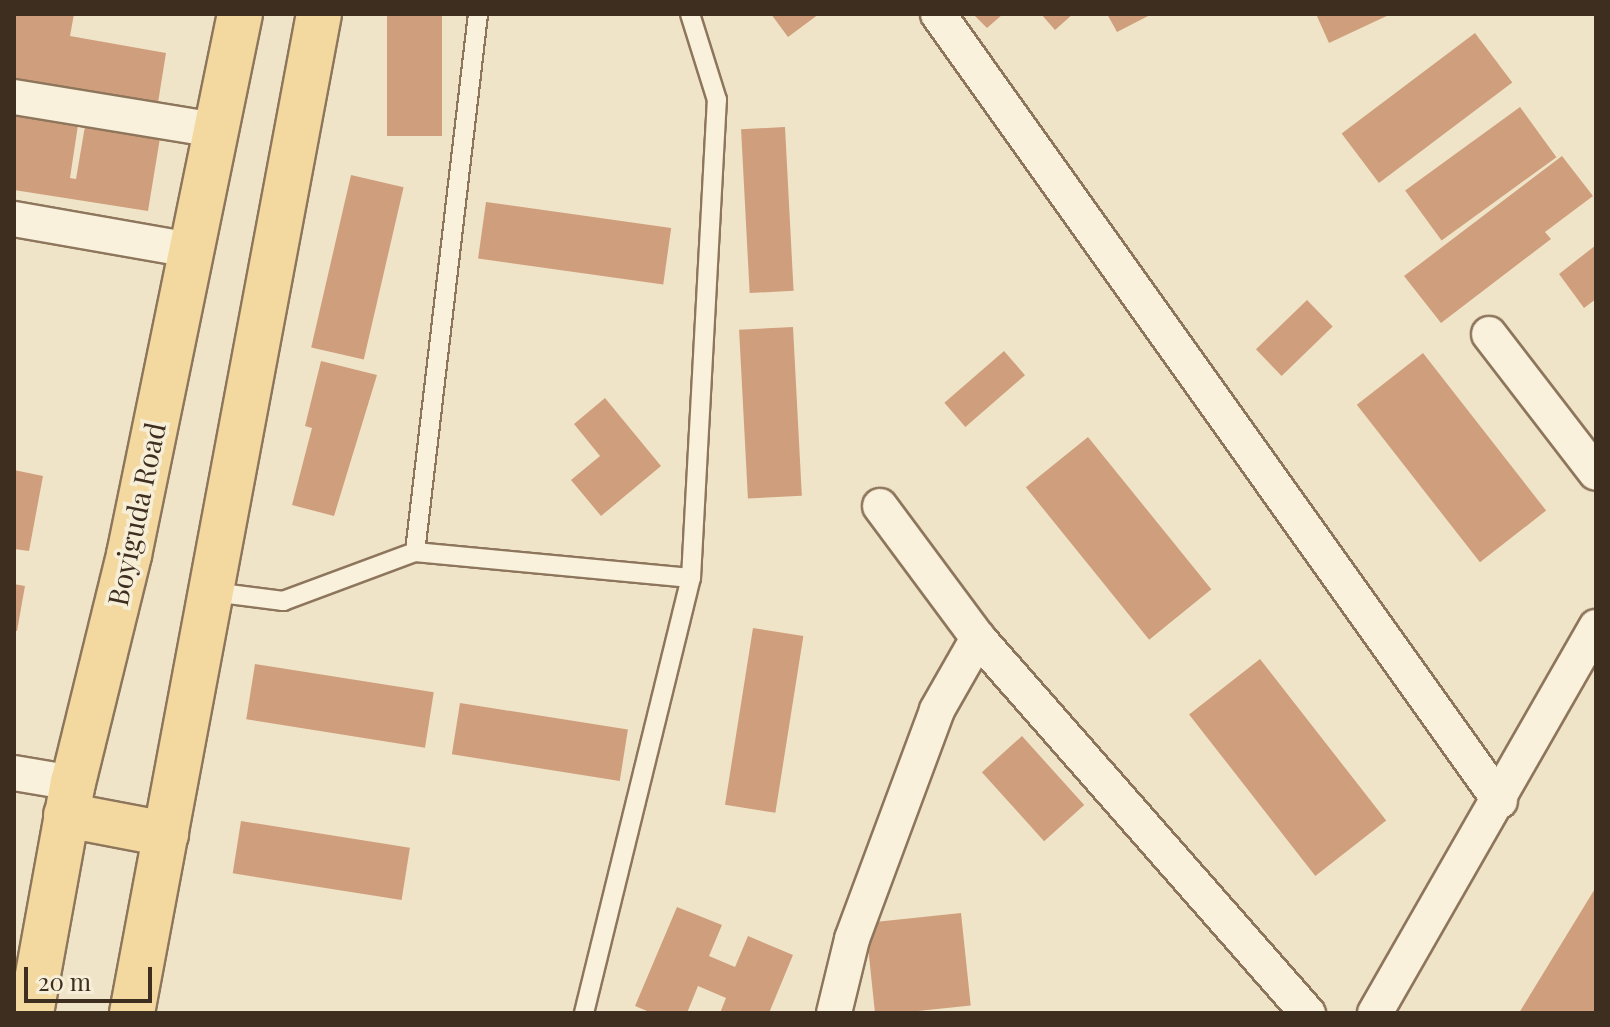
<!DOCTYPE html>
<style>
body{margin:0}
#map{position:relative;width:1610px;height:1027px;overflow:hidden;background:#f0e4c8;font-family:"Playfair Display",serif}
div>[style]{position:absolute}
.building>*{inset:0;background:#cf9f7d;transform-origin:0 0}
.roads{filter:drop-shadow(2px 0 #8d765c) drop-shadow(-2px 0 #8d765c) drop-shadow(0 2px #8d765c) drop-shadow(0 -2px #8d765c)}
.lane>*{height:18px;margin:-9px;padding:0 9px;transform-origin:9px;border-radius:9px;background:#faf1dc}
.street>*{height:34px;margin:-17px;padding:0 17px;transform-origin:17px;border-radius:17px;background:#faf1dc}
.primary>*{height:44px;margin:-22px;padding:0 22px;transform-origin:22px;border-radius:22px;background:#f3d9a0}
span{translate:-50% -50%;white-space:nowrap;text-align:center;line-height:1.15;-webkit-text-stroke:7px #f7eed8;paint-order:stroke}
.street-label{font-size:28px;color:#3d2e20}
.frame{position:absolute;inset:0;border:16px solid #3d2e20;pointer-events:none}
.scale{position:absolute;left:24px;top:967px;width:128px;height:36px;box-sizing:border-box;border:4px solid #3d2e20;border-top:0;padding-left:10px;font-size:24px;line-height:28px;white-space:nowrap;color:#3d2e20;-webkit-text-stroke:6px #f7eed8;paint-order:stroke}
</style>
<div id="map">
<div class="building">
<i style="clip-path:polygon(14px 14px,74px 14px,70px 36px,166px 53px,157px 109px,14px 82px)"></i>
<i style="left:387px;top:14px;width:55px;height:122px"></i>
<i style="clip-path:polygon(771px 14px,819px 14px,788px 37px)"></i>
<i style="clip-path:polygon(973px 14px,1003px 14px,987px 28px)"></i>
<i style="clip-path:polygon(1041px 14px,1073px 14px,1055px 30px)"></i>
<i style="clip-path:polygon(1107px 14px,1152px 14px,1117px 32px)"></i>
<i style="clip-path:polygon(1316px 14px,1391px 14px,1329px 43px)"></i>
<i style="left:1475px;top:33px;width:62px;height:167px;rotate:53deg"></i>
<i style="left:1520px;top:107px;width:62px;height:142px;rotate:54deg"></i>
<i style="clip-path:polygon(14px 115px,78px 125px,70px 178px,76px 179px,85px 126px,160px 138px,148px 211px,14px 190px)"></i>
<i style="left:785px;top:127px;width:164px;height:44px;rotate:87deg"></i>
<i style="clip-path:polygon(1562px 156px,1593px 196px,1545px 232px,1551px 239px,1441px 323px,1404px 276px)"></i>
<i style="left:351px;top:175px;width:54px;height:177px;rotate:13deg"></i>
<i style="left:486px;top:202px;width:187px;height:57px;rotate:8deg"></i>
<i style="clip-path:polygon(1596px 245px,1596px 299px,1584px 308px,1559px 274px)"></i>
<i style="left:1307px;top:300px;width:37px;height:71px;rotate:46deg"></i>
<i style="left:793px;top:327px;width:169px;height:54px;rotate:87deg"></i>
<i style="left:1004px;top:351px;width:32px;height:79px;rotate:49deg"></i>
<i style="left:1423px;top:353px;width:200px;height:84px;rotate:52deg"></i>
<i style="clip-path:polygon(321px 361px,377px 375px,334px 516px,292px 505px,312px 428px,305px 426px)"></i>
<i style="clip-path:polygon(605px 398px,661px 466px,601px 516px,571px 480px,600px 456px,574px 424px)"></i>
<i style="left:1088px;top:437px;width:196px;height:80px;rotate:51deg"></i>
<i style="clip-path:polygon(14px 470px,43px 476px,29px 551px,14px 549px)"></i>
<i style="clip-path:polygon(14px 584px,25px 586px,17px 631px,14px 631px)"></i>
<i style="left:753px;top:628px;width:51px;height:179px;rotate:9deg"></i>
<i style="left:1260px;top:659px;width:205px;height:90px;rotate:52deg"></i>
<i style="left:255px;top:664px;width:181px;height:56px;rotate:9deg"></i>
<i style="left:460px;top:703px;width:170px;height:52px;rotate:9deg"></i>
<i style="left:1022px;top:736px;width:93px;height:54px;rotate:48deg"></i>
<i style="left:241px;top:821px;width:171px;height:53px;rotate:9deg"></i>
<i style="clip-path:polygon(1596px 887px,1596px 1013px,1519px 1013px)"></i>
<i style="clip-path:polygon(677px 907px,722px 925px,709px 956px,735px 967px,748px 936px,793px 955px,769px 1013px,720px 1013px,726px 998px,698px 986px,687px 1013px,652px 1013px,635px 1006px)"></i>
<i style="left:961px;top:913px;width:93px;height:96px;rotate:84deg"></i>
</div>
<div class="roads">
<div class="lane">
<i style="left:415px;top:552px;width:542px;rotate:-83.32deg"></i>
<i style="left:213px;top:592px;width:71px;rotate:7.3deg"></i>
<i style="left:283px;top:601px;width:141px;rotate:-20.4deg"></i>
<i style="left:415px;top:552px;width:277px;rotate:5.4deg"></i>
<i style="left:584px;top:1013px;width:448px;rotate:-76.2deg"></i>
<i style="left:691px;top:578px;width:479px;rotate:-86.9deg"></i>
<i style="left:717px;top:100px;width:90px;rotate:-107.4deg"></i>
</div>
<div class="street">
<i style="left:938px;top:14px;width:967px;rotate:54.47deg"></i>
<i style="left:14px;top:97px;width:204px;rotate:9.3deg"></i>
<i style="left:14px;top:219px;width:178px;rotate:10deg"></i>
<i style="left:1489px;top:334px;width:175px;rotate:52.4deg"></i>
<i style="left:880px;top:506px;width:164px;rotate:53.4deg"></i>
<i style="left:978px;top:638px;width:500px;rotate:48.7deg"></i>
<i style="left:14px;top:773px;width:60px;rotate:9.6deg"></i>
<i style="left:834px;top:1013px;width:76px;rotate:-76.3deg"></i>
<i style="left:852px;top:939px;width:244px;rotate:-69.6deg"></i>
<i style="left:937px;top:710px;width:83px;rotate:-60.3deg"></i>
<i style="left:1375px;top:1013px;width:445px;rotate:-60.2deg"></i>
</div>
<div class="primary">
<i style="left:66px;top:815px;width:102px;rotate:10.8deg"></i>
<i style="left:31px;top:1013px;width:234px;rotate:-79.7deg"></i>
<i style="left:73px;top:783px;width:235px;rotate:-76.2deg"></i>
<i style="left:129px;top:555px;width:552px;rotate:-78.41deg"></i>
<i style="left:132px;top:1013px;width:1016px;rotate:-79.4deg"></i>
</div>
</div>
<div class="street-label">
<span style="left:136px;top:514px;rotate:-78deg">Boyiguda Road</span>
</div>
<div class="frame"></div>
<div class="scale">20 m</div>
</div>
